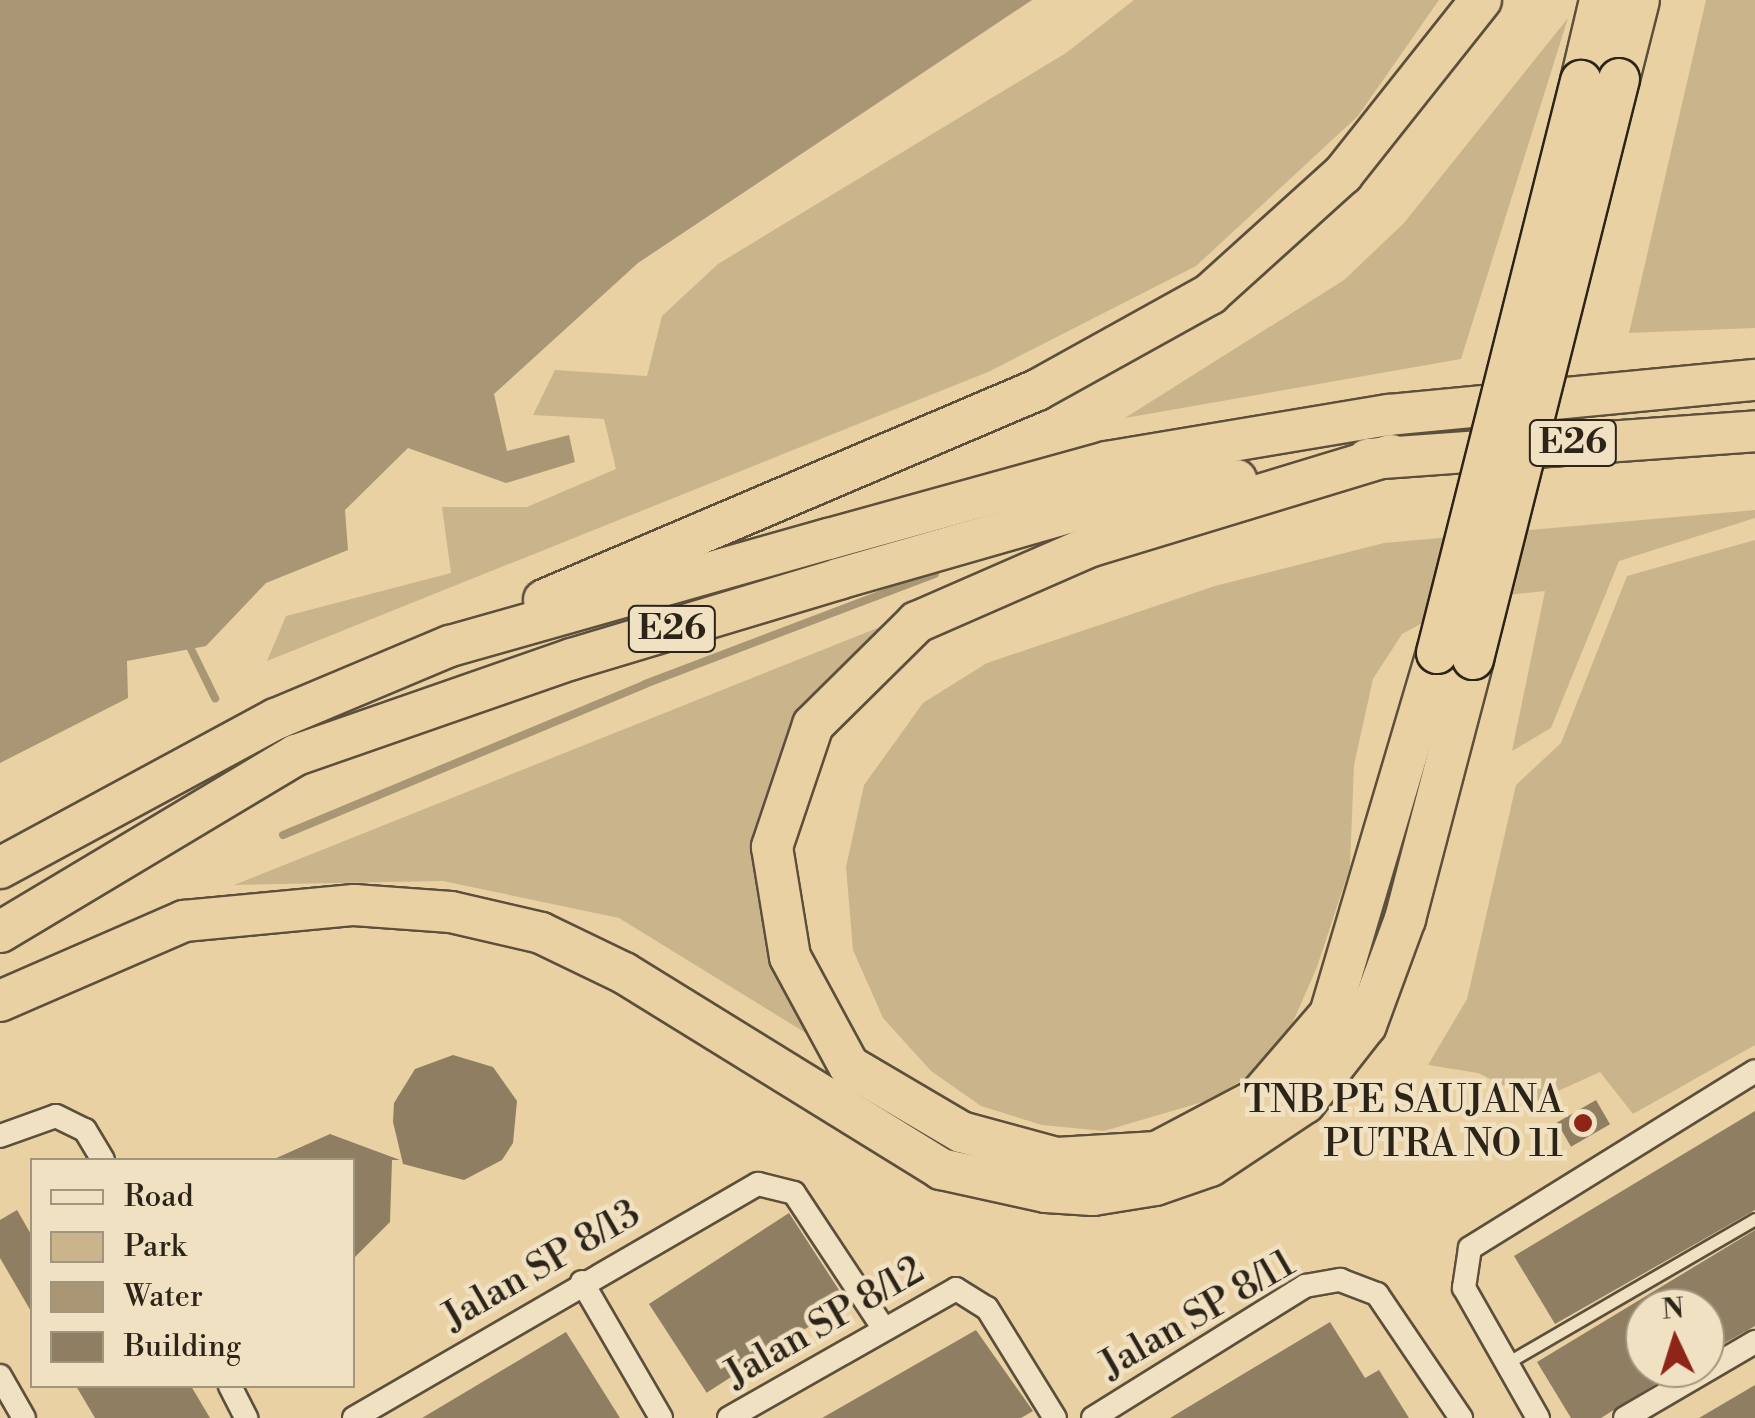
<!DOCTYPE html>
<style>
body{margin:0}
#map{position:relative;width:1755px;height:1418px;overflow:hidden;background:#ead1a3;font-family:"Libre Bodoni",serif}
div>[style]{position:absolute}
.green>*{inset:0;background:#cab48c}
.water>*{inset:0;background:#a99674}
.stream>*{height:8px;margin:-4px;padding:0 4px;transform-origin:4px;border-radius:4px;background:#a99674}
.building>*{inset:0;background:#8f7e61;transform-origin:0 0}
.roads{filter:drop-shadow(2px 0 #5c4f3c) drop-shadow(-2px 0 #5c4f3c) drop-shadow(0 2px #5c4f3c) drop-shadow(0 -2px #5c4f3c)}
.lane>*{height:11px;margin:-5.5px;padding:0 5.5px;transform-origin:5.5px;border-radius:5.5px;background:#f1e1c3}
.street>*{height:22px;margin:-11px;padding:0 11px;transform-origin:11px;border-radius:11px;background:#f1e1c3}
.highway>*{height:40px;margin:-20px;padding:0 20px;transform-origin:20px;border-radius:20px;background:#ead1a3}
.bridges{filter:drop-shadow(2px 0 #2c2419) drop-shadow(-2px 0 #2c2419) drop-shadow(0 2px #2c2419) drop-shadow(0 -2px #2c2419)}
.highway-bridge>*{height:40px;margin:-20px;padding:0 20px;transform-origin:20px;border-radius:20px;background:#ead1a3}
.dots>*{width:28px;height:28px;translate:-50% -50%;box-sizing:border-box;border:5px solid #f1e1c3;border-radius:50%}
span{translate:-50% -50%;white-space:nowrap;text-align:center;line-height:1.15;-webkit-text-stroke:9px #f1e1c3;paint-order:stroke}
.shield-label span{padding:2px 8px;background:#f1e1c3;border:2px solid;border-radius:8px;-webkit-text-stroke-width:0}
.shield-label{font-size:35px;color:#2c2419;font-weight:700}
.poi-label{font-size:38px;color:#2c2419}
.right{translate:-100% -50%;text-align:right}
.street-label{font-size:38px;color:#2c2419}
.legend{position:absolute;left:30px;top:1158px;width:325px;height:230px;box-sizing:border-box;background:#f1e1c3;border:2px solid #a2957f;margin:0;padding:12px 18px;list-style:none;font-size:30px;color:#2c2419}
.legend li{display:flex;align-items:center;gap:20px;height:50px}
.legend b{width:50px;border:2px solid #a2957f}
.north{position:absolute;left:1625px;top:1288px;width:100px;height:100px;box-sizing:border-box;background:#f1e1c3;border:2px solid #a2957f;border-radius:50%;rotate:356deg;font-size:28px;font-weight:700;line-height:40px;text-align:center;color:#2c2419}
.north::after{content:'';display:block;margin:auto;width:35px;height:45px;background:#8f2418;clip-path:polygon(50% 0,100% 100%,50% 72%,0 100%)}
</style>
<div id="map">
<div class="green">
<i style="clip-path:polygon(1134px 0,1439px 0,1358px 116px,1196px 266px,988px 372px,267px 661px,286px 616px,451px 573px,442px 507px,527px 507px,616px 469px,604px 419px,533px 415px,555px 370px,647px 376px,662px 316px,718px 264px,1066px 53px)"></i>
<i style="clip-path:polygon(1706px 0,1755px 0,1755px 328px,1629px 333px)"></i>
<i style="clip-path:polygon(1568px 18px,1461px 359px,1125px 418px,1344px 280px,1404px 223px)"></i>
<i style="clip-path:polygon(1755px 510px,1755px 518px,1619px 561px,1551px 728px,1512px 751px,1545px 591px,1436px 603px,1428px 620px,1402px 634px,1373px 679px,1354px 765px,1350px 867px,1317px 967px,1289px 1031px,1252px 1073px,1213px 1099px,1104px 1131px,1042px 1125px,981px 1106px,931px 1071px,883px 1018px,853px 950px,846px 867px,864px 785px,923px 703px,987px 663px,1215px 586px,1384px 543px)"></i>
<i style="clip-path:polygon(1755px 540px,1755px 1045px,1633px 1114px,1600px 1072px,1536px 1101px,1478px 1073px,1428px 1065px,1467px 999px,1516px 785px,1561px 743px,1627px 576px)"></i>
<i style="clip-path:polygon(890px 623px,805px 714px,779px 960px,809px 1035px,619px 918px,443px 881px,234px 885px)"></i>
</div>
<div class="water">
<i style="clip-path:polygon(0 0,1032px 0,638px 263px,494px 394px,507px 451px,569px 435px,575px 462px,506px 483px,408px 448px,345px 510px,348px 550px,266px 583px,206px 646px,127px 661px,128px 698px,0 763px)"></i>
</div>
<div class="stream">
<i style="left:191px;top:649px;width:55px;rotate:63.9deg"></i>
<i style="left:283px;top:835px;width:392px;rotate:-22.6deg"></i>
<i style="left:645px;top:684px;width:310px;rotate:-20.8deg"></i>
</div>
<div class="building">
<i style="clip-path:polygon(453px 1055px,493px 1067px,517px 1101px,513px 1143px,502px 1160px,464px 1180px,403px 1164px,393px 1122px,394px 1103px,415px 1069px)"></i>
<i style="left:1596px;top:1100px;width:28px;height:45px;rotate:60deg"></i>
<i style="clip-path:polygon(1755px 1111px,1755px 1210px,1555px 1324px,1514px 1256px)"></i>
<i style="clip-path:polygon(330px 1134px,400px 1160px,392px 1160px,390px 1222px,352px 1260px,352px 1160px,272px 1160px)"></i>
<i style="clip-path:polygon(17px 1210px,32px 1236px,32px 1313px,0 1258px,0 1220px)"></i>
<i style="left:789px;top:1213px;width:106px;height:167px;rotate:57deg"></i>
<i style="clip-path:polygon(1755px 1230px,1755px 1326px,1705px 1354px,1705px 1308px,1645px 1308px,1645px 1368px,1681px 1368px,1601px 1418px,1571px 1418px,1537px 1362px)"></i>
<i style="clip-path:polygon(1330px 1322px,1365px 1378px,1379px 1370px,1409px 1418px,1170px 1418px)"></i>
<i style="clip-path:polygon(976px 1330px,1033px 1411px,1021px 1418px,822px 1418px)"></i>
<i style="clip-path:polygon(566px 1332px,620px 1418px,422px 1418px)"></i>
<i style="clip-path:polygon(1755px 1385px,1755px 1418px,1699px 1418px)"></i>
<i style="clip-path:polygon(76px 1386px,191px 1386px,210px 1418px,95px 1418px)"></i>
</div>
<div class="roads">
<div class="lane">
<i style="left:1505px;top:1364px;width:289px;rotate:-30.1deg"></i>
</div>
<div class="street">
<i style="left:0;top:1136px;width:59px;rotate:-19.7deg"></i>
<i style="left:56px;top:1116px;width:32px;rotate:26deg"></i>
<i style="left:85px;top:1130px;width:35px;rotate:59deg"></i>
<i style="left:582px;top:1282px;width:157px;rotate:59.8deg"></i>
<i style="left:0;top:1376px;width:48px;rotate:60.3deg"></i>
<i style="left:230px;top:1386px;width:36px;rotate:63deg"></i>
<i style="left:354px;top:1418px;width:467px;rotate:-30.1deg"></i>
<i style="left:758px;top:1184px;width:37px;rotate:14deg"></i>
<i style="left:794px;top:1193px;width:159px;rotate:56.5deg"></i>
<i style="left:729px;top:1418px;width:261px;rotate:-29.6deg"></i>
<i style="left:956px;top:1289px;width:36px;rotate:32deg"></i>
<i style="left:987px;top:1308px;width:129px;rotate:58.3deg"></i>
<i style="left:1093px;top:1418px;width:250px;rotate:-31.9deg"></i>
<i style="left:1305px;top:1286px;width:36px;rotate:-10deg"></i>
<i style="left:1340px;top:1280px;width:40px;rotate:21deg"></i>
<i style="left:1377px;top:1294px;width:150px;rotate:55.9deg"></i>
<i style="left:1538px;top:1418px;width:150px;rotate:-119.6deg"></i>
<i style="left:1464px;top:1288px;width:40px;rotate:-81.5deg"></i>
<i style="left:1470px;top:1248px;width:335px;rotate:-31.8deg"></i>
<i style="left:1625px;top:1418px;width:151px;rotate:-30.3deg"></i>
</div>
<div class="highway">
<i style="left:1619px;top:79px;width:81px;rotate:-75.8deg"></i>
<i style="left:1581px;top:81px;width:83px;rotate:-76.8deg"></i>
<i style="left:1391px;top:455px;width:313px;rotate:163.1deg"></i>
<i style="left:1091px;top:546px;width:190px;rotate:156.4deg"></i>
<i style="left:917px;top:622px;width:146px;rotate:135.3deg"></i>
<i style="left:813px;top:725px;width:129px;rotate:108.6deg"></i>
<i style="left:772px;top:847px;width:111px;rotate:80.7deg"></i>
<i style="left:790px;top:957px;width:124px;rotate:61.6deg"></i>
<i style="left:849px;top:1066px;width:130px;rotate:30.5deg"></i>
<i style="left:961px;top:1132px;width:99px;rotate:15.2deg"></i>
<i style="left:1057px;top:1158px;width:100px;rotate:-3.4deg"></i>
<i style="left:1157px;top:1152px;width:113px;rotate:-27.9deg"></i>
<i style="left:1257px;top:1099px;width:112px;rotate:-49.3deg"></i>
<i style="left:1330px;top:1014px;width:377px;rotate:-73.5deg"></i>
<i style="left:1368px;top:459px;width:388px;rotate:-4.1deg"></i>
<i style="left:544px;top:600px;width:536px;rotate:-23.07deg"></i>
<i style="left:1037px;top:390px;width:198px;rotate:-29deg"></i>
<i style="left:1210px;top:294px;width:179px;rotate:-42.1deg"></i>
<i style="left:1343px;top:174px;width:222px;rotate:-51.6deg"></i>
<i style="left:0;top:868px;width:314px;rotate:-28.4deg"></i>
<i style="left:276px;top:719px;width:189px;rotate:-22.8deg"></i>
<i style="left:450px;top:646px;width:394px;rotate:-15.8deg"></i>
<i style="left:829px;top:539px;width:288px;rotate:-15.5deg"></i>
<i style="left:1107px;top:462px;width:286px;rotate:-9.5deg"></i>
<i style="left:1389px;top:415px;width:368px;rotate:-5.5deg"></i>
<i style="left:0;top:932px;width:345px;rotate:-30.9deg"></i>
<i style="left:296px;top:755px;width:292px;rotate:-19.2deg"></i>
<i style="left:572px;top:659px;width:278px;rotate:-16.7deg"></i>
<i style="left:838px;top:579px;width:287px;rotate:-16deg"></i>
<i style="left:1114px;top:500px;width:124px;rotate:-9.3deg"></i>
<i style="left:0;top:1001px;width:201px;rotate:-23.5deg"></i>
<i style="left:184px;top:921px;width:171px;rotate:-5.4deg"></i>
<i style="left:354px;top:905px;width:97px;rotate:4.1deg"></i>
<i style="left:451px;top:912px;width:92px;rotate:13.1deg"></i>
<i style="left:541px;top:933px;width:92px;rotate:25.7deg"></i>
<i style="left:624px;top:973px;width:373px;rotate:31.7deg"></i>
<i style="left:941px;top:1169px;width:107px;rotate:12.4deg"></i>
<i style="left:1046px;top:1192px;width:47px;rotate:3.7deg"></i>
<i style="left:1093px;top:1195px;width:63px;rotate:-9.2deg"></i>
<i style="left:1155px;top:1185px;width:58px;rotate:-19.1deg"></i>
<i style="left:1210px;top:1166px;width:114px;rotate:-33.6deg"></i>
<i style="left:1305px;top:1103px;width:99px;rotate:-52deg"></i>
<i style="left:1366px;top:1025px;width:113px;rotate:-69.8deg"></i>
<i style="left:1405px;top:919px;width:269px;rotate:-75.3deg"></i>
</div>
</div>
<div class="bridges">
<div class="highway-bridge">
<i style="left:1437px;top:653px;width:590px;rotate:-75.87deg"></i>
<i style="left:1473px;top:659px;width:598px;rotate:-75.87deg"></i>
</div>
</div>
<div class="dots">
<i style="left:1583px;top:1123px;background:#8f2418"></i>
</div>
<div class="shield-label">
<span style="left:1573px;top:443px">E26</span>
<span style="left:672px;top:629px">E26</span>
</div>
<div class="poi-label">
<span class="right" style="left:1563px;top:1123px">TNB PE SAUJANA<br>PUTRA NO 11</span>
</div>
<div class="street-label">
<span style="left:542px;top:1266px;rotate:-30deg">Jalan SP 8/13</span>
<span style="left:1198px;top:1315px;rotate:-30deg">Jalan SP 8/11</span>
<span style="left:825px;top:1323px;rotate:-30deg">Jalan SP 8/12</span>
</div>
<ul class="legend">
<li><b style="height:12px;background:#f1e1c3"></b>Road</li>
<li><b style="height:28px;background:#cab48c"></b>Park</li>
<li><b style="height:28px;background:#a99674"></b>Water</li>
<li><b style="height:28px;background:#8f7e61"></b>Building</li>
</ul>
<div class="north">N</div>
</div>
